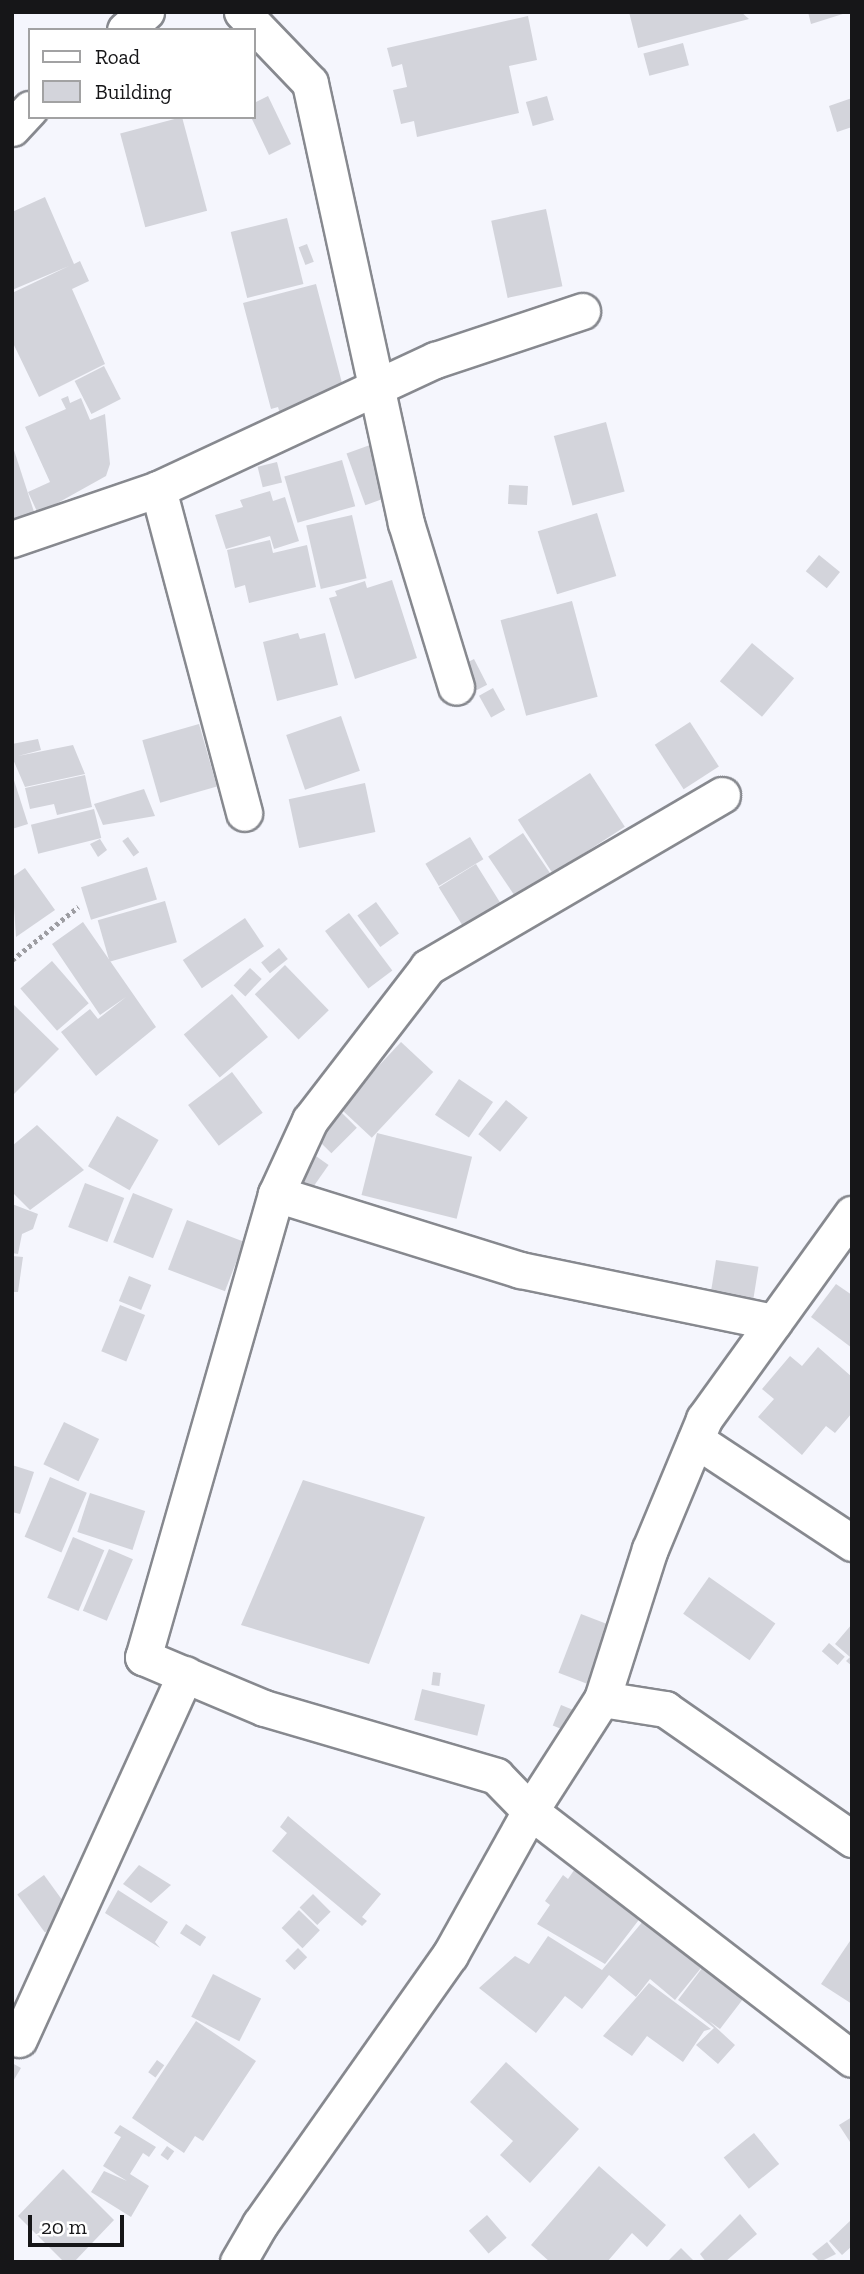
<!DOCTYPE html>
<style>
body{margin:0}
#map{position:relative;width:864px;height:2274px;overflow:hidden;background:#f5f6fd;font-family:"Zilla Slab",serif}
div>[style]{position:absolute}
.building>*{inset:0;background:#d3d4db;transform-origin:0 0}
.path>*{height:4.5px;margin-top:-2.25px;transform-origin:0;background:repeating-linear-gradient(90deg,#9d9da2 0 3.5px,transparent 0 7px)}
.roads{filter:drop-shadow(2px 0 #87898f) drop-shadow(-2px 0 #87898f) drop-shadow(0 2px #87898f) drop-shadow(0 -2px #87898f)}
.street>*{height:35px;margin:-17.5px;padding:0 17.5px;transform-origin:17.5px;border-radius:17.5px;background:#fff}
span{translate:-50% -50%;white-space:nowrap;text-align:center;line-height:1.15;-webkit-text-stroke:6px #fff;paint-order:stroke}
.frame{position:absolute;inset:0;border:14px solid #161618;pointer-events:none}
.legend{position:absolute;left:28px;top:28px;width:228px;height:91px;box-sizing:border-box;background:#fff;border:2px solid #a2a2a3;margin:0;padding:9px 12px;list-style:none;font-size:21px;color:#161618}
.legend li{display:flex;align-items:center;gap:14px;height:35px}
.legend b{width:35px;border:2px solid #a2a2a3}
.scale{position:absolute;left:28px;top:2215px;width:96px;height:32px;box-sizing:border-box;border:4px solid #161618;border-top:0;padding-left:9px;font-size:21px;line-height:24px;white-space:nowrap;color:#161618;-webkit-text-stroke:5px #fff;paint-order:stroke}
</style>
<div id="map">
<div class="building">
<i style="clip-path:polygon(629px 12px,741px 12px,749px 19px,638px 48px)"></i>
<i style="clip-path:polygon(808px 12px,846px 12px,846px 13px,811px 24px)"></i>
<i style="clip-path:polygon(528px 16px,537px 60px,509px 66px,519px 113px,417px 137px,414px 121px,401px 124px,393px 90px,407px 87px,402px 64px,392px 67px,387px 48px)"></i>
<i style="left:683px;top:43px;width:23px;height:41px;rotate:75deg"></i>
<i style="clip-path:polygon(268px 96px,291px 144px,269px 155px,251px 117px,254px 103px)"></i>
<i style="left:547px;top:96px;width:25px;height:22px;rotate:74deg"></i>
<i style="clip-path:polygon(852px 98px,852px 127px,837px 132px,829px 106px)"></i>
<i style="left:182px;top:117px;width:97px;height:64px;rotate:75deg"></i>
<i style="clip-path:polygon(45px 197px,74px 264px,80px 261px,89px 281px,72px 289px,105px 364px,39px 397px,12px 341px,12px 293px,69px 266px,12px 290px,12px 212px)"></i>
<i style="left:546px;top:209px;width:79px;height:56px;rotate:78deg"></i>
<i style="left:287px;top:218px;width:68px;height:58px;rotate:76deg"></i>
<i style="left:307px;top:244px;width:19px;height:9px;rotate:69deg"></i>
<i style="clip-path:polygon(316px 284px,347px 402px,284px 427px,278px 407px,271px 409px,243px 303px)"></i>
<i style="left:104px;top:366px;width:37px;height:33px;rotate:63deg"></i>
<i style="clip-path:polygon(68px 396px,70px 403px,81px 398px,90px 420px,105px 414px,110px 464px,106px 476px,45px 510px,41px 520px,28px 492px,50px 482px,25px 427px,66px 409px,61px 399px)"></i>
<i style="left:606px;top:422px;width:72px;height:54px;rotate:75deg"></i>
<i style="clip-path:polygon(12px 444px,37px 521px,12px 529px)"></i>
<i style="left:370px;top:445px;width:55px;height:25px;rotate:70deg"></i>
<i style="left:342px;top:460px;width:48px;height:60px;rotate:74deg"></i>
<i style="left:277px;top:462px;width:21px;height:20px;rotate:76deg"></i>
<i style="left:509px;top:485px;width:19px;height:19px;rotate:3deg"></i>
<i style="clip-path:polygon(270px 491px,273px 501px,285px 497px,299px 541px,274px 549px,270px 536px,226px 549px,215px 515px,243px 507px,240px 500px)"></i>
<i style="left:597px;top:513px;width:66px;height:62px;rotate:73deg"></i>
<i style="left:352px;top:515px;width:65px;height:47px;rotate:77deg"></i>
<i style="clip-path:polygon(270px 540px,273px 553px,307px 545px,316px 587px,249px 603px,245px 585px,235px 588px,227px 550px)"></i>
<i style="left:819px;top:555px;width:27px;height:21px;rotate:39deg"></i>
<i style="clip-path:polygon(392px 580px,417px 658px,355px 679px,329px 598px,337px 596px,335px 591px,365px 581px,367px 588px)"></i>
<i style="left:572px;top:601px;width:99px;height:74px;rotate:75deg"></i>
<i style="clip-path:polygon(298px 633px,300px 639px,325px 633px,338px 685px,277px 701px,263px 642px)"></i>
<i style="left:752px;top:643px;width:55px;height:50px;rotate:40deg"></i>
<i style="left:474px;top:659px;width:29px;height:28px;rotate:63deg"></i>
<i style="left:493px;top:688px;width:25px;height:16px;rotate:61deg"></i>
<i style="left:341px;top:716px;width:58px;height:58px;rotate:71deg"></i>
<i style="left:690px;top:722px;width:53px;height:42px;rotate:57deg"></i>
<i style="left:199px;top:724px;width:65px;height:59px;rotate:74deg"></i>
<i style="clip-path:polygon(38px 739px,41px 750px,18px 756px,73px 745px,85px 774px,25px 787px,12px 757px,12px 744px)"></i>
<i style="left:590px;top:773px;width:64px;height:86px;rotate:57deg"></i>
<i style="clip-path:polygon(12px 774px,28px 824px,12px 829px)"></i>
<i style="clip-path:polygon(85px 775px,92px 807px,57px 815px,54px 804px,30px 809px,25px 788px)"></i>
<i style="left:365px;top:783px;width:50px;height:78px;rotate:78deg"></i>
<i style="clip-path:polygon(144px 789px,155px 816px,103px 825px,94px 804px)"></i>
<i style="left:94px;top:809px;width:30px;height:65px;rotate:76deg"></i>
<i style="left:523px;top:833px;width:50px;height:42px;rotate:56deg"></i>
<i style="left:128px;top:837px;width:19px;height:7px;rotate:54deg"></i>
<i style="left:470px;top:837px;width:26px;height:52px;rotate:59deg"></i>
<i style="clip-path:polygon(100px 839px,107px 850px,98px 857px,90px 844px)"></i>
<i style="left:476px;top:864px;width:51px;height:44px;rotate:58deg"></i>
<i style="left:147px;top:867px;width:34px;height:69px;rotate:73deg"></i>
<i style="clip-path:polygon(25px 868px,55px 910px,16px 937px,12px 877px)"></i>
<i style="left:165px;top:901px;width:43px;height:70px;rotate:74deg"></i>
<i style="left:376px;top:902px;width:39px;height:23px;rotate:54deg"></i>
<i style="left:349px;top:913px;width:72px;height:30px;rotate:53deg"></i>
<i style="left:245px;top:918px;width:34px;height:75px;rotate:56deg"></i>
<i style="clip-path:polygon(83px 922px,156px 1027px,96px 1076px,61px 1032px,90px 1009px,98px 1019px,126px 997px,100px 1015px,52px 944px)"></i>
<i style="left:279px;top:948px;width:14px;height:23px;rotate:51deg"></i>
<i style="left:52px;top:961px;width:56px;height:42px;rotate:49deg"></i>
<i style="left:285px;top:965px;width:63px;height:42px;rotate:46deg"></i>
<i style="left:250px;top:968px;width:16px;height:24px;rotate:43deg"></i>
<i style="left:232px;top:994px;width:56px;height:63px;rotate:50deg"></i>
<i style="clip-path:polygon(12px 1003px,59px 1049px,12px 1096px)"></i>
<i style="left:401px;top:1042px;width:44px;height:90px;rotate:43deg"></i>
<i style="left:232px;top:1072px;width:51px;height:55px;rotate:53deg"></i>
<i style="left:459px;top:1079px;width:41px;height:43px;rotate:34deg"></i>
<i style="left:506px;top:1100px;width:28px;height:44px;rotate:39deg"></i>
<i style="left:342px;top:1113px;width:21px;height:36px;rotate:45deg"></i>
<i style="left:117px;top:1116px;width:48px;height:58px;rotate:30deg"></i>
<i style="clip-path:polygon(37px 1125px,84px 1170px,30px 1210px,12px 1192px,12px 1146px)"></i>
<i style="left:377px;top:1133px;width:98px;height:64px;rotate:14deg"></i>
<i style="left:313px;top:1154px;width:19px;height:29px;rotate:35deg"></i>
<i style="left:85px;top:1183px;width:42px;height:47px;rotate:21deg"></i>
<i style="left:133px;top:1193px;width:43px;height:53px;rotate:22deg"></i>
<i style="clip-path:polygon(12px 1204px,38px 1214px,33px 1229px,22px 1234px,18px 1254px,12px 1253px)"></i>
<i style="left:187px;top:1220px;width:61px;height:53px;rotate:21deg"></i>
<i style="clip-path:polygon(12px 1256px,23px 1257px,18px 1292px,12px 1292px)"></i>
<i style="left:716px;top:1260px;width:43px;height:36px;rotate:9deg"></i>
<i style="left:129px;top:1276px;width:24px;height:27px;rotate:22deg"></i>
<i style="clip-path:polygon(836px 1284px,852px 1295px,852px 1348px,811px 1317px)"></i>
<i style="left:120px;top:1305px;width:27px;height:50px;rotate:22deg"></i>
<i style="clip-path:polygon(818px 1347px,852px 1377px,852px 1413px,835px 1433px,826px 1426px,802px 1455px,758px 1417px,774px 1399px,762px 1389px,790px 1356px,802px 1366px)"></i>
<i style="left:64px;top:1422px;width:39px;height:47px;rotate:26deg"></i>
<i style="clip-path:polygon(12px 1465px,34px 1472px,20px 1514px,12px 1512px)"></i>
<i style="left:50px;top:1477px;width:40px;height:65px;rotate:23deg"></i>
<i style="clip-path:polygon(303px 1480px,425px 1517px,369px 1664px,241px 1625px)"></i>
<i style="left:90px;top:1493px;width:58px;height:41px;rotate:18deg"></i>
<i style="left:73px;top:1537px;width:34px;height:66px;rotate:23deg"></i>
<i style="left:109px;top:1549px;width:26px;height:67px;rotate:23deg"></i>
<i style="left:709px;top:1577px;width:81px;height:45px;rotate:35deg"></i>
<i style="left:581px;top:1614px;width:39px;height:63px;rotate:21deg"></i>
<i style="clip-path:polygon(852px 1624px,852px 1666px,846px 1661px,850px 1657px,835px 1644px)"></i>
<i style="left:829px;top:1643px;width:21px;height:11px;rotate:41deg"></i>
<i style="left:433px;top:1672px;width:8px;height:13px;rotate:7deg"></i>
<i style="left:422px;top:1689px;width:65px;height:32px;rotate:14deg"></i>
<i style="left:561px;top:1705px;width:18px;height:22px;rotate:22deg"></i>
<i style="clip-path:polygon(288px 1816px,381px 1894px,362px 1917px,367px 1921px,362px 1926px,272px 1851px,287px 1833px,280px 1827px)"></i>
<i style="clip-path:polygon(583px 1857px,651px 1904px,605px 1964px,537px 1924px,550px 1905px,545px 1901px,563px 1875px,568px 1879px)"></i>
<i style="clip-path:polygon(139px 1865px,171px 1885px,151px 1903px,123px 1884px)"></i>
<i style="left:44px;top:1875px;width:47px;height:33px;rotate:54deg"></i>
<i style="clip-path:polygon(118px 1890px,168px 1922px,155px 1942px,160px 1948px,105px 1913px)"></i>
<i style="left:313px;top:1894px;width:25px;height:19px;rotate:45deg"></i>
<i style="left:299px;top:1910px;width:29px;height:25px;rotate:44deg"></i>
<i style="clip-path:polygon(644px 1920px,701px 1968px,675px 2000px,650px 1979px,636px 1997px,609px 1975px,582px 2009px,565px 1996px,536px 2033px,479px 1988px,515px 1956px,529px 1964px,548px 1936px,602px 1970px)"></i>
<i style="left:186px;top:1924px;width:24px;height:11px;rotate:33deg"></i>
<i style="clip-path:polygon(852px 1938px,852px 2004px,821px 1984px)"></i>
<i style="left:298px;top:1948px;width:13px;height:18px;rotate:45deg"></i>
<i style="clip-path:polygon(712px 1955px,753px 1986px,720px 2029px,709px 2021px,735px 2045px,718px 2064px,696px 2045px,714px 2028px,678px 2000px)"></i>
<i style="left:213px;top:1974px;width:54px;height:48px;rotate:27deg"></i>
<i style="clip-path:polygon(649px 1983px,711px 2029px,704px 2031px,683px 2062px,647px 2036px,632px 2056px,603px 2036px)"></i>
<i style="clip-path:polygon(196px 2021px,256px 2061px,203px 2141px,195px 2136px,184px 2153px,132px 2118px)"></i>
<i style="left:157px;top:2060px;width:9px;height:15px;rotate:36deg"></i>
<i style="clip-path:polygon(506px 2062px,579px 2129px,530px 2183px,500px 2155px,513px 2141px,470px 2102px)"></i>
<i style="clip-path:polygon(12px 2063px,21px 2068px,12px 2083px)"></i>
<i style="clip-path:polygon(852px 2117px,852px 2145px,839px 2125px)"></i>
<i style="clip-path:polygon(120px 2125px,156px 2147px,149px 2157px,143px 2153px,130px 2174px,149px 2186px,131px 2217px,91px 2192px,104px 2171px,127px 2181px,103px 2166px,121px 2137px,114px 2133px)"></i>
<i style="left:754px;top:2133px;width:40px;height:39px;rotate:51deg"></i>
<i style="left:167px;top:2146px;width:9px;height:11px;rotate:36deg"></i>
<i style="clip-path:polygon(599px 2166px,666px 2225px,647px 2247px,632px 2233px,607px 2262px,550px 2262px,531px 2245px)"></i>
<i style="clip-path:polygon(63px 2169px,114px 2220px,74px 2262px,64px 2262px,18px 2216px)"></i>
<i style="clip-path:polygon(740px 2214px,757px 2234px,725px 2262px,706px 2262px,700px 2254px)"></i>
<i style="left:487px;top:2215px;width:30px;height:24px;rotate:49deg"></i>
<i style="clip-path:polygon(852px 2219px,852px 2246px,842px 2255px,829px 2241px)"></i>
<i style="clip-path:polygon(827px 2242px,836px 2254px,820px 2262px,812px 2254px)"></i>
<i style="clip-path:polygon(681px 2248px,695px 2262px,667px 2262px)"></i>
</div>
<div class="path">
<i style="left:12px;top:960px;width:85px;rotate:-38.8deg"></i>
</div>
<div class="roads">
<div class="street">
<i style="left:242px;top:12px;width:98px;rotate:46.2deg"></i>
<i style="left:310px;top:83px;width:450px;rotate:77.7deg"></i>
<i style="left:406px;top:523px;width:171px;rotate:73deg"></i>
<i style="left:125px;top:30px;width:28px;rotate:-41deg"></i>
<i style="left:12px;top:128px;width:26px;rotate:-47deg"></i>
<i style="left:158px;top:489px;width:335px;rotate:75.1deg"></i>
<i style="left:12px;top:539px;width:154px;rotate:-18.9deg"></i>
<i style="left:158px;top:489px;width:306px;rotate:-25deg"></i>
<i style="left:435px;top:360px;width:155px;rotate:-18.4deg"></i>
<i style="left:722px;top:795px;width:341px;rotate:149.7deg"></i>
<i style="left:428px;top:967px;width:193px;rotate:127.6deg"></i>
<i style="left:310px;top:1120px;width:81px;rotate:114.7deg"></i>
<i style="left:276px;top:1194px;width:482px;rotate:106deg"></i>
<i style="left:143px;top:1657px;width:131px;rotate:22.9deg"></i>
<i style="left:264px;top:1708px;width:242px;rotate:16.3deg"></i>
<i style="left:496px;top:1776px;width:49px;rotate:45.8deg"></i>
<i style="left:530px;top:1811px;width:406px;rotate:37.6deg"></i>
<i style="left:276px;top:1194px;width:256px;rotate:17.3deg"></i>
<i style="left:520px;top:1270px;width:259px;rotate:11.6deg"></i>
<i style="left:696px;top:1440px;width:187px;rotate:33.4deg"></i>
<i style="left:602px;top:1699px;width:64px;rotate:9deg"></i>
<i style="left:665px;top:1709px;width:228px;rotate:34.8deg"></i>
<i style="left:19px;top:2039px;width:401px;rotate:-65.5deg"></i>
<i style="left:238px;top:2262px;width:44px;rotate:-59.9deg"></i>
<i style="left:260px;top:2224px;width:329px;rotate:-54.8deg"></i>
<i style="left:450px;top:1955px;width:165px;rotate:-60.9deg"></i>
<i style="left:530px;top:1811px;width:133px;rotate:-57.3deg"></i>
<i style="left:602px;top:1699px;width:157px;rotate:-72.3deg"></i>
<i style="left:650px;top:1549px;width:141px;rotate:-67.4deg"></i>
<i style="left:704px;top:1419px;width:253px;rotate:-54.2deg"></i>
</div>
</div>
<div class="frame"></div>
<ul class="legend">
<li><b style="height:9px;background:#fff"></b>Road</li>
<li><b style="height:19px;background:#d3d4db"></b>Building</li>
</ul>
<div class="scale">20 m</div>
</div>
